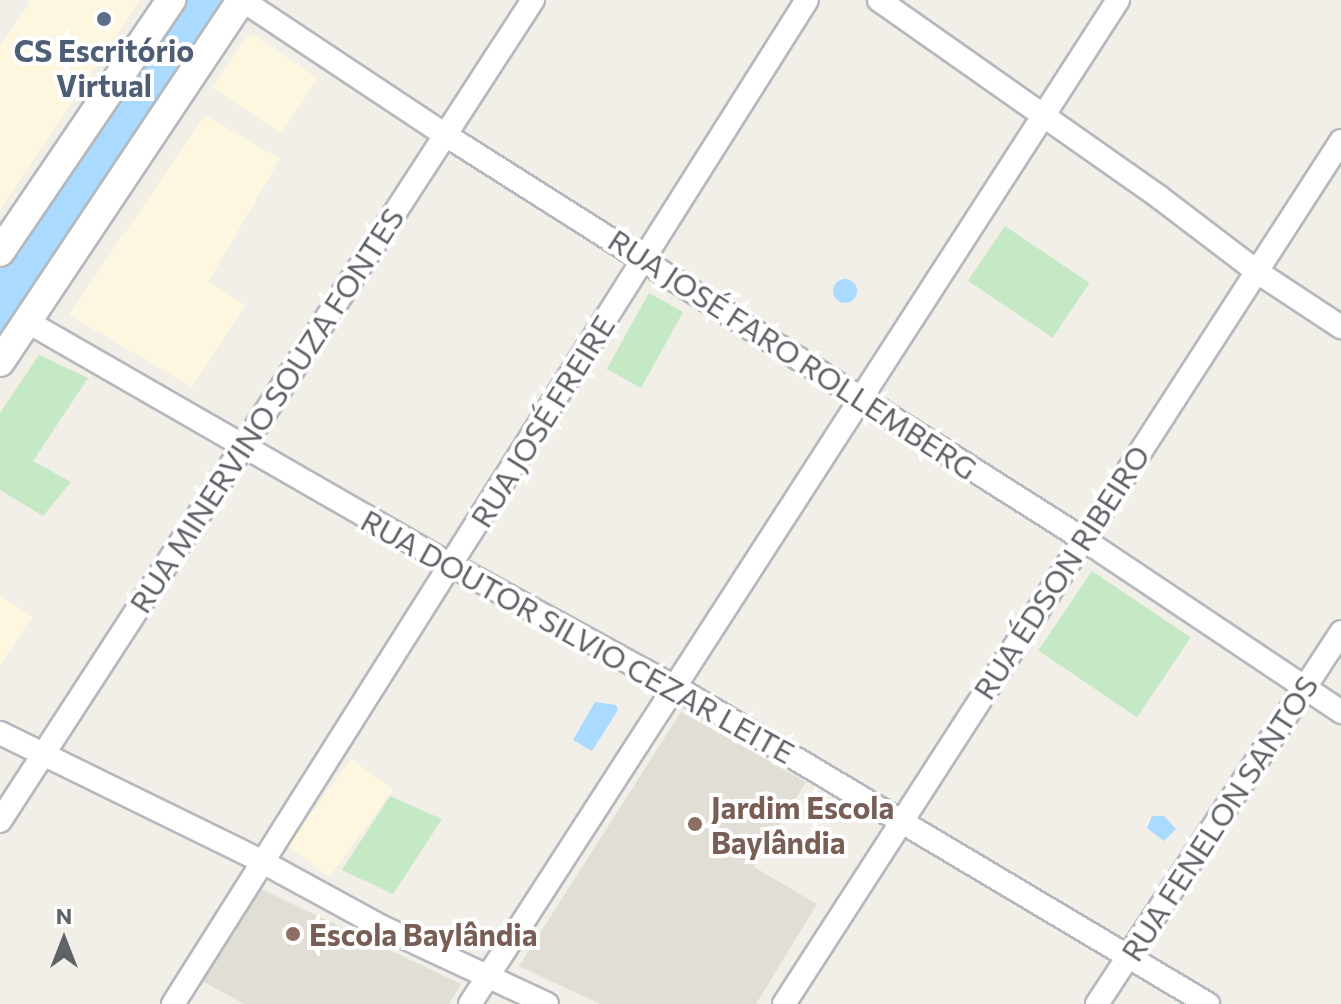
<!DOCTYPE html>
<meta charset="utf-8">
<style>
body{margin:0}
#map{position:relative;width:1341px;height:1004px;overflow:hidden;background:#f1efe8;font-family:Commissioner,sans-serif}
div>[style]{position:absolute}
.commercial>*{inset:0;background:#fef7e0;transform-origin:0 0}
.education>*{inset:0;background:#e1ded6}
.green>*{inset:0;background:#c5e8c5;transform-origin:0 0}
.water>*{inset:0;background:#aadaff}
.round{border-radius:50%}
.river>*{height:46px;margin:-23px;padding:0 23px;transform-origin:23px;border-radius:23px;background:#aadaff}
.roads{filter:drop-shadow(2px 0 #b5b8bc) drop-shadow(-2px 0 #b5b8bc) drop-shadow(0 2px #b5b8bc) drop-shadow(0 -2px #b5b8bc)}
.minor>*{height:22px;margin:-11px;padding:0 11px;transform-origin:11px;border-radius:11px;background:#fff}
.tertiary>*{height:28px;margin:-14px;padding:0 14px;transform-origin:14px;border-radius:14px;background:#fff}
.dots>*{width:22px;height:22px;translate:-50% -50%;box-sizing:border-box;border:4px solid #fff;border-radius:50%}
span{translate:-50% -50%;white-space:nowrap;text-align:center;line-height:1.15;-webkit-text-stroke:8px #fff;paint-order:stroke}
.service-label{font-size:30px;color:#4e5e75;font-weight:700}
.street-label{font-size:30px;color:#5f6368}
.education-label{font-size:30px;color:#785e54;font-weight:700}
.left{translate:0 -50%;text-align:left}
.north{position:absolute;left:24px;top:900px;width:80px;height:80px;-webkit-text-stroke:6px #fff;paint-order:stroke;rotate:0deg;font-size:22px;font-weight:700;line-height:32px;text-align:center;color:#5f6368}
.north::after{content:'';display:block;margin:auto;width:28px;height:36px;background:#5f6368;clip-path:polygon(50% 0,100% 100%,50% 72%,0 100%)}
</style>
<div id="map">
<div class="commercial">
<i style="clip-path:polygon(27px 0,140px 0,0 210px,0 46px,30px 3px)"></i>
<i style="left:250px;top:33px;width:82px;height:66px;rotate:34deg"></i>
<i style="clip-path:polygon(205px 115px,280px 159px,208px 282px,245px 305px,192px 387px,69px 315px)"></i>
<i style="clip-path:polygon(0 596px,32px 616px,0 665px)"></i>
<i style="left:351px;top:759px;width:52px;height:108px;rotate:36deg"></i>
</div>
<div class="education">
<i style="clip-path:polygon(681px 712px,806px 782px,754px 867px,817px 904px,756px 1004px,600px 1004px,519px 966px)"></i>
<i style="clip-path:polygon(259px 888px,461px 984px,449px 1004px,244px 1004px,202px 981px)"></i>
</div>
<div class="green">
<i style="left:1005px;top:226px;width:102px;height:66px;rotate:34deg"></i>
<i style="left:649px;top:293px;width:39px;height:87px;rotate:29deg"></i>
<i style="clip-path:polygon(39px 355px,88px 378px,33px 461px,71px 482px,43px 516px,0 490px,0 413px)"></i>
<i style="left:1092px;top:571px;width:119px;height:96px;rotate:34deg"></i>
<i style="clip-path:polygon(390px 796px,442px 819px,393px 894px,342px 870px)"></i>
</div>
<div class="water">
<i class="round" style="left:833px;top:279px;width:24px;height:24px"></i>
<i style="clip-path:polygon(595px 702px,616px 705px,618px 710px,592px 751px,573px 740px)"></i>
<i style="clip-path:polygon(1152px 816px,1164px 816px,1176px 829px,1164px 841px,1147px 828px)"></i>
</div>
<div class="river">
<i style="left:0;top:310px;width:375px;rotate:-55.8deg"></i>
</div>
<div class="roads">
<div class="minor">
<i style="left:242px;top:0;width:242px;rotate:33.6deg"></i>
<i style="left:444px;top:134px;width:757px;rotate:32.37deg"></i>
<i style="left:1083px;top:539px;width:311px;rotate:33.8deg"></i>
<i style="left:879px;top:0;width:342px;rotate:35.1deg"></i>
<i style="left:1159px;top:197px;width:122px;rotate:37.3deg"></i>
<i style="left:1256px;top:271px;width:102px;rotate:33.4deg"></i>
<i style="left:28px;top:322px;width:488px;rotate:29.9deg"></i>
<i style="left:451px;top:565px;width:257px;rotate:28.6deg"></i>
<i style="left:677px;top:688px;width:618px;rotate:30.76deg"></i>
<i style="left:0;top:733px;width:291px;rotate:26.1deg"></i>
<i style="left:261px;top:861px;width:138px;rotate:28.6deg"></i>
<i style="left:382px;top:927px;width:182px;rotate:25deg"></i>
<i style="left:0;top:821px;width:979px;rotate:-57.01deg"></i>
<i style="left:173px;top:1004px;width:1187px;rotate:-57.73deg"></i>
<i style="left:470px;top:1004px;width:1195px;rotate:-57.16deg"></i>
<i style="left:784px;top:1004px;width:1027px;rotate:-57.16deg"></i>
<i style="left:1097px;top:1004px;width:445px;rotate:-56.7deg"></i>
</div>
<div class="tertiary">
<i style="left:0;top:252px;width:305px;rotate:-55.8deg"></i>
<i style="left:0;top:362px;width:435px;rotate:-56.3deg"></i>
</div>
</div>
<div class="dots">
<i style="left:104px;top:19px;background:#5c6f8a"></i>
<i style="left:695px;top:824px;background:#8d6e63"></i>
<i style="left:293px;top:934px;background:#8d6e63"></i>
</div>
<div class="service-label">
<span style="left:104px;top:67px">CS Escritório<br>Virtual</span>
</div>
<div class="street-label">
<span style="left:793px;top:354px;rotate:33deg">RUA JOSÉ FARO ROLLEMBERG</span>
<span style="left:266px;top:410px;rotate:-57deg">RUA MINERVINO SOUZA FONTES</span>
<span style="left:542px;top:421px;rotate:-58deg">RUA JOSÉ FREIRE</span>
<span style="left:1061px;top:572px;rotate:-57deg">RUA ÉDSON RIBEIRO</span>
<span style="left:578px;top:636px;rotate:29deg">RUA DOUTOR SILVIO CEZAR LEITE</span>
<span style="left:1219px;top:818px;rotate:-57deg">RUA FENELON SANTOS</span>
</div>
<div class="education-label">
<span class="left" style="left:711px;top:824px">Jardim Escola<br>Baylândia</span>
<span class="left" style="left:309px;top:934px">Escola Baylândia</span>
</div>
<div class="north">N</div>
</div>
